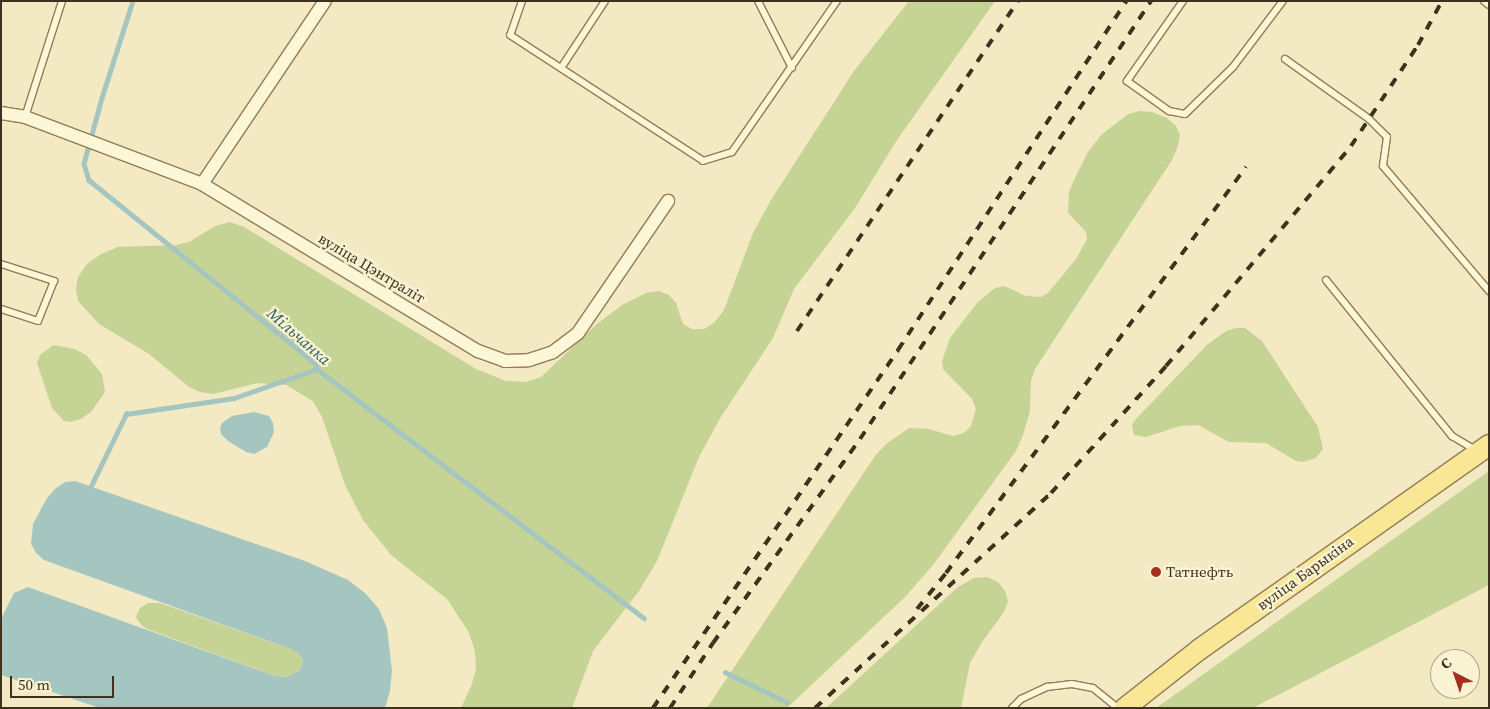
<!DOCTYPE html>
<meta charset="utf-8">
<style>
body{margin:0}
#map{position:relative;width:1490px;height:709px;overflow:hidden;background:#f3eac3;font-family:"Source Serif 4",serif}
div>[style]{position:absolute}
.green>*{inset:0;background:#c5d395}
.water>*{inset:0;background:#a5c6c0}
.stream>*{height:4.5px;margin:-2.25px;padding:0 2.25px;transform-origin:2.25px;border-radius:2.25px;background:#a5c6c0}
.roads{filter:drop-shadow(1px 0 #907c57) drop-shadow(-1px 0 #907c57) drop-shadow(0 1px #907c57) drop-shadow(0 -1px #907c57)}
.lane>*{height:6px;margin:-3px;padding:0 3px;transform-origin:3px;border-radius:3px;background:#fdf6d7}
.street>*{height:12px;margin:-6px;padding:0 6px;transform-origin:6px;border-radius:6px;background:#fdf6d7}
.primary>*{height:20px;margin:-10px;padding:0 10px;transform-origin:10px;border-radius:10px;background:#fae796}
.rail>*{height:4px;margin-top:-2px;transform-origin:0;background:repeating-linear-gradient(90deg,#3e311d 0 9px,transparent 0 18px)}
.dots>*{width:14px;height:14px;translate:-50% -50%;box-sizing:border-box;border:2px solid #faf3d3;border-radius:50%}
span{translate:-50% -50%;white-space:nowrap;text-align:center;line-height:1.15;-webkit-text-stroke:4.5px #faf3d3;paint-order:stroke}
.street-label{font-size:15px;color:#3e311d}
.poi-label{font-size:15px;color:#3e311d}
.left{translate:0 -50%;text-align:left}
.water-label{font-size:16px;color:#2a5d60;font-style:italic}
.frame{position:absolute;inset:0;border:2px solid #3e311d;pointer-events:none}
.north{position:absolute;left:1430px;top:649px;width:50px;height:50px;box-sizing:border-box;background:#faf3d3;border:1px solid #afa58a;border-radius:50%;rotate:319deg;font-size:14px;font-weight:700;line-height:20px;text-align:center;color:#3e311d}
.north::after{content:'';display:block;margin:auto;width:18px;height:22px;background:#a62e1f;clip-path:polygon(50% 0,100% 100%,50% 72%,0 100%)}
.scale{position:absolute;left:10px;top:676px;width:104px;height:22px;box-sizing:border-box;border:2px solid #3e311d;border-top:0;padding-left:6px;font-size:15px;line-height:18px;white-space:nowrap;color:#3e311d;-webkit-text-stroke:4px #faf3d3;paint-order:stroke}
</style>
<div id="map">
<div class="green">
<i style="clip-path:polygon(909px 1px,995px 1px,895px 143px,855px 208px,794px 289px,773px 338px,719px 420px,699px 457px,657px 561px,639px 591px,593px 651px,572px 708px,461px 708px,472px 684px,476px 669px,475px 651px,468px 631px,447px 599px,391px 555px,363px 520px,345px 485px,322px 417px,313px 401px,286px 385px,258px 383px,213px 394px,200px 392px,189px 387px,149px 354px,99px 324px,78px 301px,76px 289px,78px 277px,87px 264px,101px 254px,118px 247px,176px 245px,189px 242px,215px 226px,230px 222px,244px 227px,476px 369px,506px 381px,525px 382px,541px 377px,597px 324px,622px 305px,646px 293px,659px 291px,669px 295px,676px 303px,683px 324px,692px 329px,704px 329px,714px 323px,724px 310px,753px 233px,771px 200px,854px 71px)"></i>
<i style="clip-path:polygon(1140px 111px,1152px 112px,1167px 118px,1176px 126px,1180px 135px,1178px 146px,1172px 160px,1035px 369px,1031px 381px,1030px 411px,1023px 435px,1016px 451px,933px 565px,905px 597px,787px 708px,707px 708px,875px 456px,886px 444px,909px 428px,929px 429px,953px 436px,964px 433px,971px 426px,976px 409px,972px 399px,943px 369px,942px 361px,950px 338px,977px 303px,995px 288px,1004px 286px,1026px 296px,1041px 297px,1048px 293px,1076px 259px,1087px 239px,1086px 232px,1068px 213px,1069px 192px,1074px 180px,1088px 152px,1101px 135px,1128px 114px)"></i>
<i style="clip-path:polygon(1236px 328px,1245px 328px,1262px 341px,1318px 427px,1323px 449px,1316px 458px,1303px 462px,1296px 461px,1266px 443px,1229px 442px,1198px 425px,1180px 426px,1146px 437px,1134px 435px,1132px 425px,1135px 420px,1208px 344px,1226px 331px)"></i>
<i style="clip-path:polygon(53px 345px,75px 349px,86px 355px,102px 374px,105px 392px,91px 412px,81px 419px,71px 422px,64px 421px,52px 408px,37px 363px,40px 355px)"></i>
<i style="clip-path:polygon(1489px 471px,1489px 585px,1253px 708px,1156px 708px)"></i>
<i style="clip-path:polygon(987px 577px,998px 582px,1005px 591px,1008px 601px,1004px 612px,982px 642px,970px 663px,961px 708px,826px 708px,958px 587px,974px 578px)"></i>
<i style="clip-path:polygon(148px 603px,160px 603px,291px 649px,299px 654px,303px 662px,300px 670px,286px 677px,275px 676px,147px 629px,141px 625px,136px 617px,140px 608px)"></i>
</div>
<div class="water">
<i style="clip-path:polygon(254px 412px,269px 416px,273px 423px,274px 432px,267px 447px,254px 454px,246px 452px,228px 441px,221px 434px,220px 429px,222px 423px,232px 416px)"></i>
<i style="clip-path:polygon(75px 481px,305px 561px,348px 580px,365px 593px,379px 609px,387px 628px,392px 671px,390px 691px,385px 708px,100px 708px,1px 675px,1px 619px,14px 593px,28px 587px,275px 676px,286px 677px,300px 670px,303px 661px,299px 654px,291px 649px,44px 560px,36px 553px,31px 544px,33px 524px,47px 498px,56px 488px,65px 482px)"></i>
</div>
<div class="stream">
<i style="left:133px;top:1px;width:102px;rotate:107.7deg"></i>
<i style="left:102px;top:98px;width:68px;rotate:105.3deg"></i>
<i style="left:84px;top:164px;width:17px;rotate:73deg"></i>
<i style="left:89px;top:180px;width:291px;rotate:39deg"></i>
<i style="left:315px;top:363px;width:6px;rotate:72deg"></i>
<i style="left:317px;top:369px;width:411px;rotate:37.3deg"></i>
<i style="left:89px;top:490px;width:85px;rotate:-64deg"></i>
<i style="left:126px;top:414px;width:109px;rotate:-8.4deg"></i>
<i style="left:234px;top:398px;width:88px;rotate:-19.3deg"></i>
<i style="left:725px;top:672px;width:69px;rotate:25.8deg"></i>
</div>
<div class="roads">
<div class="lane">
<i style="left:522px;top:1px;width:36px;rotate:109deg"></i>
<i style="left:510px;top:35px;width:230px;rotate:33.1deg"></i>
<i style="left:703px;top:161px;width:30px;rotate:-17deg"></i>
<i style="left:732px;top:152px;width:184px;rotate:-55.2deg"></i>
<i style="left:758px;top:1px;width:75px;rotate:63.1deg"></i>
<i style="left:1183px;top:1px;width:98px;rotate:125deg"></i>
<i style="left:1127px;top:81px;width:52px;rotate:35.5deg"></i>
<i style="left:1169px;top:111px;width:16px;rotate:11deg"></i>
<i style="left:1185px;top:114px;width:67px;rotate:-44.4deg"></i>
<i style="left:1233px;top:67px;width:83px;rotate:-52.9deg"></i>
<i style="left:1484px;top:1px;width:6px;rotate:39deg"></i>
<i style="left:1285px;top:59px;width:103px;rotate:35.5deg"></i>
<i style="left:1369px;top:119px;width:25px;rotate:45deg"></i>
<i style="left:1387px;top:137px;width:29px;rotate:98deg"></i>
<i style="left:1383px;top:166px;width:164px;rotate:49.7deg"></i>
<i style="left:561px;top:68px;width:80px;rotate:-56.7deg"></i>
<i style="left:25px;top:117px;width:122px;rotate:-72.3deg"></i>
<i style="left:1px;top:264px;width:56px;rotate:17.8deg"></i>
<i style="left:54px;top:281px;width:43px;rotate:111.8deg"></i>
<i style="left:38px;top:321px;width:39px;rotate:-162deg"></i>
<i style="left:1326px;top:280px;width:201px;rotate:51.1deg"></i>
<i style="left:1452px;top:436px;width:27px;rotate:31deg"></i>
<i style="left:1012px;top:708px;width:13px;rotate:-45deg"></i>
<i style="left:1021px;top:699px;width:29px;rotate:-25deg"></i>
<i style="left:1047px;top:687px;width:25px;rotate:-7deg"></i>
<i style="left:1072px;top:684px;width:21px;rotate:11deg"></i>
<i style="left:1093px;top:688px;width:32px;rotate:39deg"></i>
</div>
<div class="street">
<i style="left:1px;top:113px;width:24px;rotate:9deg"></i>
<i style="left:25px;top:117px;width:189px;rotate:20.7deg"></i>
<i style="left:202px;top:184px;width:323px;rotate:31.2deg"></i>
<i style="left:478px;top:351px;width:29px;rotate:20deg"></i>
<i style="left:505px;top:361px;width:24px;rotate:-2deg"></i>
<i style="left:529px;top:360px;width:25px;rotate:-18deg"></i>
<i style="left:553px;top:352px;width:31px;rotate:-37deg"></i>
<i style="left:578px;top:333px;width:160px;rotate:-55.7deg"></i>
<i style="left:202px;top:184px;width:220px;rotate:-56.1deg"></i>
</div>
<div class="primary">
<i style="left:1125px;top:708px;width:95px;rotate:-38.2deg"></i>
<i style="left:1200px;top:649px;width:354px;rotate:-35.2deg"></i>
</div>
</div>
<div class="rail">
<i style="left:797px;top:331px;width:397px;rotate:-56.2deg"></i>
<i style="left:917px;top:609px;width:46px;rotate:-51.1deg"></i>
<i style="left:946px;top:573px;width:505px;rotate:-53.54deg"></i>
<i style="left:653px;top:708px;width:434px;rotate:-55.6deg"></i>
<i style="left:898px;top:350px;width:417px;rotate:-56.8deg"></i>
<i style="left:670px;top:708px;width:78px;rotate:-56.5deg"></i>
<i style="left:713px;top:643px;width:251px;rotate:-54.2deg"></i>
<i style="left:860px;top:439px;width:526px;rotate:-56.4deg"></i>
<i style="left:815px;top:708px;width:319px;rotate:-42.3deg"></i>
<i style="left:1051px;top:493px;width:171px;rotate:-47.8deg"></i>
<i style="left:1166px;top:366px;width:287px;rotate:-49.9deg"></i>
<i style="left:1351px;top:146px;width:121px;rotate:-56.4deg"></i>
<i style="left:1418px;top:45px;width:50px;rotate:-61.4deg"></i>
</div>
<div class="dots">
<i style="left:1156px;top:572px;background:#a62e1f"></i>
</div>
<div class="street-label">
<span style="left:372px;top:268px;rotate:31deg">вуліца Цэнтраліт</span>
<span style="left:1305px;top:573px;rotate:-36deg">вуліца Барыкіна</span>
</div>
<div class="poi-label">
<span class="left" style="left:1166px;top:572px">Татнефть</span>
</div>
<div class="water-label">
<span style="left:299px;top:336px;rotate:41deg">Мільчанка</span>
</div>
<div class="frame"></div>
<div class="north">С</div>
<div class="scale">50 m</div>
</div>
